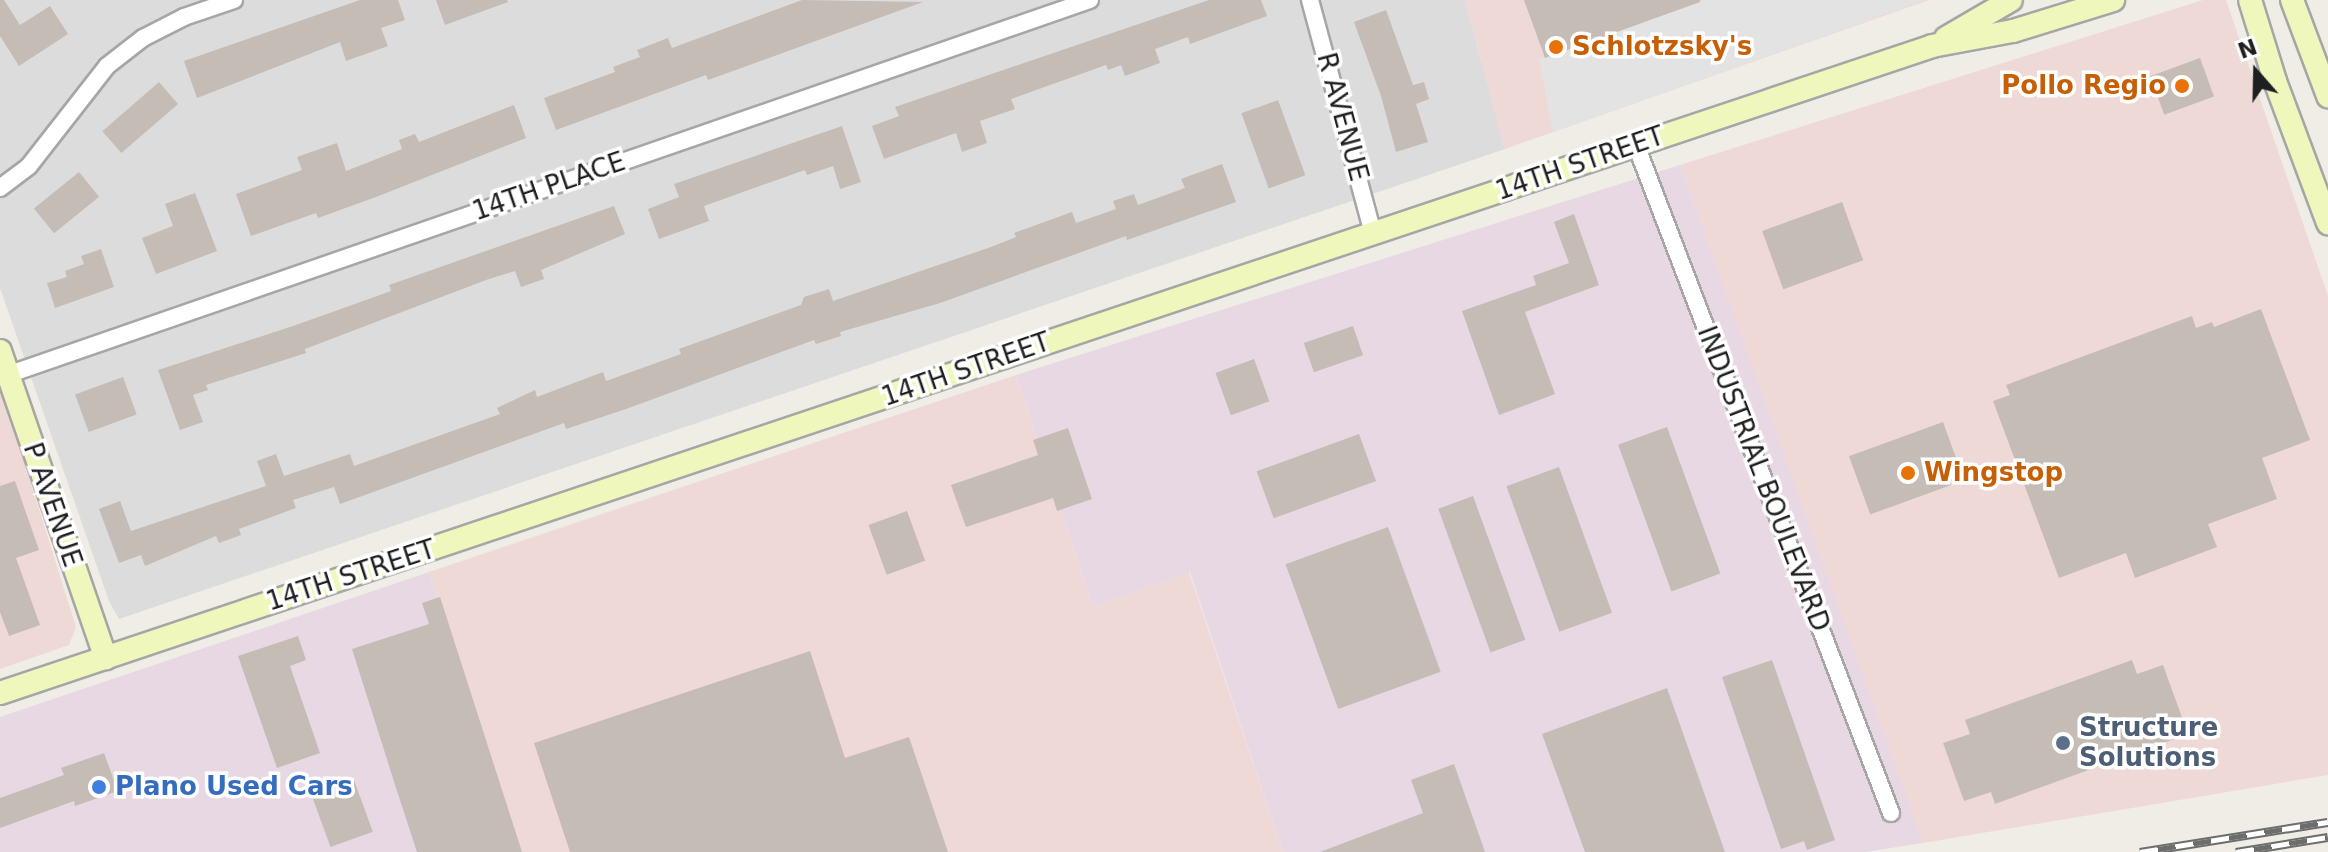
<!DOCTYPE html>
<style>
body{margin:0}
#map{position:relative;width:2328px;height:852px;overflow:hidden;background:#efede6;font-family:"DejaVu Sans",sans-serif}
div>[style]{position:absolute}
.residential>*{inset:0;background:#dddcdc}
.commercial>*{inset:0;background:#efd9d6}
.industrial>*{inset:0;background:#e8d8e4}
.parking>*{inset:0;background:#e3e3e3}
.building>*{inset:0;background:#c4bcb5;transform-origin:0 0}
.roads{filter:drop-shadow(2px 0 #a6a6a6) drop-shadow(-2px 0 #a6a6a6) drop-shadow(0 2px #a6a6a6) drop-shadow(0 -2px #a6a6a6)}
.street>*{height:16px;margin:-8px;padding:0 8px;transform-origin:8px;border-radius:8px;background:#fff}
.secondary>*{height:22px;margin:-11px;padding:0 11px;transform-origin:11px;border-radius:11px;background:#eff7bc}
.rail>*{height:9px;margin-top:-4.5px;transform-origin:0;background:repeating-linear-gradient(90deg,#fff 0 18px,#6d6d6d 0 36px);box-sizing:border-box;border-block:2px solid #6d6d6d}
.dots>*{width:22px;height:22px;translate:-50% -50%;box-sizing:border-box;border:4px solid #fff;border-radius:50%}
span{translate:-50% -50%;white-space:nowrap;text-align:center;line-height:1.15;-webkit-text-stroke:7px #fff;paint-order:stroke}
.food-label{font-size:26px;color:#c56008;font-weight:700}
.left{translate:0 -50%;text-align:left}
.right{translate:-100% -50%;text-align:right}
.street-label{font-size:26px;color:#1f1f1f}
.service-label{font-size:26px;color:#4e5e75;font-weight:700}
.shop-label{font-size:26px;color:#366cbe;font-weight:700}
.north{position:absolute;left:2216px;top:32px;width:80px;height:80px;-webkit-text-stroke:6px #fff;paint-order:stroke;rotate:340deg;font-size:22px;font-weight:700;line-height:32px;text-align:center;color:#1f1f1f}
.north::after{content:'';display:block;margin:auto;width:28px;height:36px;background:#1f1f1f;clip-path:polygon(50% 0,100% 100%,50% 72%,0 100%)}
</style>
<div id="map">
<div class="residential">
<i style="clip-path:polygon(0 0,1465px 0,1505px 149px,119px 619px,109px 601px,0 288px)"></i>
</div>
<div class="commercial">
<i style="clip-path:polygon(1465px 0,1929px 0,1505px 149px)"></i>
<i style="clip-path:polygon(2203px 0,2226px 0,2328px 296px,2328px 775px,1923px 843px,1871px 708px,1680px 165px)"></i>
<i style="clip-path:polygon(1016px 375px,1093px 607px,1189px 572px,1283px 852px,517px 852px,429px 572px)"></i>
<i style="clip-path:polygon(0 385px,76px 627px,69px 645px,0 669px)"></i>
</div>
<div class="industrial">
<i style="clip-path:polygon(1680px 165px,1923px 843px,1865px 852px,1283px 852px,1190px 572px,1093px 607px,1016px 375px)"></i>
<i style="clip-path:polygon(429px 572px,517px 852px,0 852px,0 717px)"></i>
</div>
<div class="parking">
<i style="clip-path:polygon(1705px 0,1925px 0,1553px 132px,1539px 59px)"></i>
</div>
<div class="building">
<i style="clip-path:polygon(0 0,4px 0,20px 25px,50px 6px,68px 34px,19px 66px,0 36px)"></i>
<i style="clip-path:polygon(360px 0,398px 0,405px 20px,381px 28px,388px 46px,346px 61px,340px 42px,197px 98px,184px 61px)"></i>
<i style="clip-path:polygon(436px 0,507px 0,508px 2px,445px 25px)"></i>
<i style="clip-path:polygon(802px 0,923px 2px,708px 80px,706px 75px,556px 130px,544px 98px,615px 72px,613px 67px,640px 57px,637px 50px,668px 38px,672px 48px)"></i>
<i style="clip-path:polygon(1209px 0,1261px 0,1267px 16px,1190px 44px,1188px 37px,1155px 49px,1160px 63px,1125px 76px,1121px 65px,1108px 70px,1106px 65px,1011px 99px,1015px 109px,980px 121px,987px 143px,962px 152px,956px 133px,884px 159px,872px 126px,899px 116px,895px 107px)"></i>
<i style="clip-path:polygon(1524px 0,1700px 0,1700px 2px,1545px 58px)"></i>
<i style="clip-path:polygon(1386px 10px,1413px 85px,1424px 82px,1429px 99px,1416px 104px,1428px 142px,1396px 152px,1381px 96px,1354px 22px)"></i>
<i style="left:2200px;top:58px;width:41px;height:53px;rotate:70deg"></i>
<i style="left:159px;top:82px;width:29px;height:75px;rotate:49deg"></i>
<i style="left:1278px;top:100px;width:80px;height:39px;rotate:70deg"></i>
<i style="clip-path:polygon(514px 105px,526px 138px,376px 197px,318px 218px,316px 213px,251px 236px,236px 194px,302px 170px,297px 157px,337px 143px,346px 171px,402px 149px,399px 140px,415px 134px,419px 142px)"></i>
<i style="clip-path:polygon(842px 126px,861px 182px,840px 189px,833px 166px,807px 175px,805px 170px,704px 206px,709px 221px,659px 239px,648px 209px,679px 197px,674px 184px)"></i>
<i style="clip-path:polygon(1222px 164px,1236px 202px,1127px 240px,1126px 236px,940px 303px,840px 332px,841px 336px,816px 344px,814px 340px,626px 409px,566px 429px,564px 423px,340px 504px,334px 487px,293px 500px,296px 508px,239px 529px,241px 535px,219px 543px,216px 536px,145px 566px,141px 555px,119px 563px,99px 509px,120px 501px,131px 531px,266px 486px,257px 461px,276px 454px,284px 476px,350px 454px,354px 466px,500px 414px,497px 408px,535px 390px,537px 397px,603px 372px,606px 381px,681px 354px,679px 349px,801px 305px,804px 297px,829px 289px,833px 301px,991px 247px,1016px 237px,1014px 233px,1072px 212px,1076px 223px,1116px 209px,1113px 201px,1134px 194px,1138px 205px,1185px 188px,1181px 179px)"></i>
<i style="left:79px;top:172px;width:32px;height:58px;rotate:51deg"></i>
<i style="clip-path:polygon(195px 193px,217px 251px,156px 274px,142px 238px,173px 226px,165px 204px)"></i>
<i style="left:1842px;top:202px;width:62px;height:85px;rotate:70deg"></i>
<i style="clip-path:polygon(614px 206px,625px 234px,541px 270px,544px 279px,521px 287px,515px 271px,486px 280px,305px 349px,306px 353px,206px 385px,208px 390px,193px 395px,203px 422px,180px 430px,158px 370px,296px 325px,391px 291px,389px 285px)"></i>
<i style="clip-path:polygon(1574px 214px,1599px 285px,1525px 312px,1555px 394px,1499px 415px,1462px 311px,1536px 285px,1533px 276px,1569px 263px,1554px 222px)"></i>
<i style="clip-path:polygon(101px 249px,114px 287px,55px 308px,47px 283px,67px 277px,65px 271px,84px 264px,81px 256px)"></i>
<i style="clip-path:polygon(2261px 309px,2310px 440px,2262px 458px,2277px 499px,2208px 524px,2217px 547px,2135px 578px,2126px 553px,2059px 578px,1993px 401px,2010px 395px,2006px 385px,2192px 316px,2196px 328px,2212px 322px,2214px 327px)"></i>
<i style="left:1353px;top:326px;width:31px;height:52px;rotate:71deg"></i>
<i style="left:1254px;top:359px;width:45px;height:41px;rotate:70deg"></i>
<i style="left:123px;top:377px;width:40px;height:51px;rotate:70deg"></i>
<i style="left:1943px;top:422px;width:62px;height:100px;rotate:70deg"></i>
<i style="left:1667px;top:427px;width:156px;height:52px;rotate:70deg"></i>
<i style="clip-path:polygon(1068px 428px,1092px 499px,1057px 511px,1053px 498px,966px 527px,951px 485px,1038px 455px,1033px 440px)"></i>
<i style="left:1359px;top:434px;width:50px;height:109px;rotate:70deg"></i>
<i style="left:1559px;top:467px;width:155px;height:56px;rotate:70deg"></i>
<i style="clip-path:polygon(15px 481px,39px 550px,16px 558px,40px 625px,9px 636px,0 612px,0 486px)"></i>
<i style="left:1473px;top:496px;width:153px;height:37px;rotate:70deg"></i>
<i style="left:907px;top:511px;width:53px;height:41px;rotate:70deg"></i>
<i style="left:1388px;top:527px;width:154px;height:109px;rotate:70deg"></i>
<i style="clip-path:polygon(440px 597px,522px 852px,417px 852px,397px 791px,352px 649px,429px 624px,422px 603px)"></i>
<i style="clip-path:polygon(298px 636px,306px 660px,290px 666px,320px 753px,277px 768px,238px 656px)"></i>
<i style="clip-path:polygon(810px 651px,845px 758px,909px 737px,948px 852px,570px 852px,534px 743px)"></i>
<i style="clip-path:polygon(1772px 660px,1835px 840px,1807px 850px,1804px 841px,1781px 849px,1722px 677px)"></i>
<i style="clip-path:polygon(2132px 660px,2137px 674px,2163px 665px,2188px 734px,1995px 804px,1991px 792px,1964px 801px,1943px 743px,1970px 734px,1965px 720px)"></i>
<i style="clip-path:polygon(1667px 688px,1725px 852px,1585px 852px,1542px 734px)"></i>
<i style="clip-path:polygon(104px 753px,118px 791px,75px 806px,74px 801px,0 828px,0 798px,64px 775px,61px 768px)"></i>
<i style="clip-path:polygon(1454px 764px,1485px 852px,1320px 852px,1423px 813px,1411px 780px)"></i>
<i style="left:354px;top:780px;width:55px;height:45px;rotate:70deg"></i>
</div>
<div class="roads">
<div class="street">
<i style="left:1310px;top:0;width:241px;rotate:74.9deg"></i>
<i style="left:1636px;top:145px;width:715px;rotate:69.11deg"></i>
<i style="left:0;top:188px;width:36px;rotate:-37deg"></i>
<i style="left:29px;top:166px;width:127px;rotate:-52deg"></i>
<i style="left:107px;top:66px;width:46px;rotate:-37.9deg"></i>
<i style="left:143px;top:38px;width:46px;rotate:-27.1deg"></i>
<i style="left:184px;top:17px;width:53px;rotate:-18.8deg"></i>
<i style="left:7px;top:375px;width:1146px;rotate:-19.1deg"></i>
</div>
<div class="secondary">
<i style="left:2250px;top:0;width:85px;rotate:72.8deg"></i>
<i style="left:2275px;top:81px;width:152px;rotate:69.5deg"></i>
<i style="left:2292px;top:0;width:103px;rotate:69.4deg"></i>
<i style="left:1946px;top:38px;width:75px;rotate:-30.3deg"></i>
<i style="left:0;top:351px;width:325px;rotate:71deg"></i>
<i style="left:0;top:693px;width:2037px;rotate:-18.51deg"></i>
<i style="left:1932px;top:46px;width:82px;rotate:-10.5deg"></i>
<i style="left:2013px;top:31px;width:105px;rotate:-17.2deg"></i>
</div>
</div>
<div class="rail">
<i style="left:2140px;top:852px;width:190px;rotate:-9.1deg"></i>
<i style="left:2236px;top:852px;width:93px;rotate:-9.3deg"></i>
</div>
<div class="dots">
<i style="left:1556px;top:47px;background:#e8710a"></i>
<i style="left:2182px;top:86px;background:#e8710a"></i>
<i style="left:1908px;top:473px;background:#e8710a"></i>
<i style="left:2063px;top:743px;background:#5c6f8a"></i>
<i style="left:99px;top:787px;background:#3f7fe0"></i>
</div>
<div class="food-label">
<span class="left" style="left:1572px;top:47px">Schlotzsky's</span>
<span class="right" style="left:2166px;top:86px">Pollo Regio</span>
<span class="left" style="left:1924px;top:473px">Wingstop</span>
</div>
<div class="street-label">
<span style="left:1342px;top:117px;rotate:75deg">R AVENUE</span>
<span style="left:1580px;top:164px;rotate:-19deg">14TH STREET</span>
<span style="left:549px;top:187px;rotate:-19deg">14TH PLACE</span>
<span style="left:966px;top:370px;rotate:-19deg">14TH STREET</span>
<span style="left:1763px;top:479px;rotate:69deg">INDUSTRIAL BOULEVARD</span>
<span style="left:52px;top:505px;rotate:71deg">P AVENUE</span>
<span style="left:351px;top:576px;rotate:-18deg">14TH STREET</span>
</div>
<div class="service-label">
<span class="left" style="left:2079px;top:743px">Structure<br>Solutions</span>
</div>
<div class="shop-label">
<span class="left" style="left:115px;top:787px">Plano Used Cars</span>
</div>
<div class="north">N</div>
</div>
